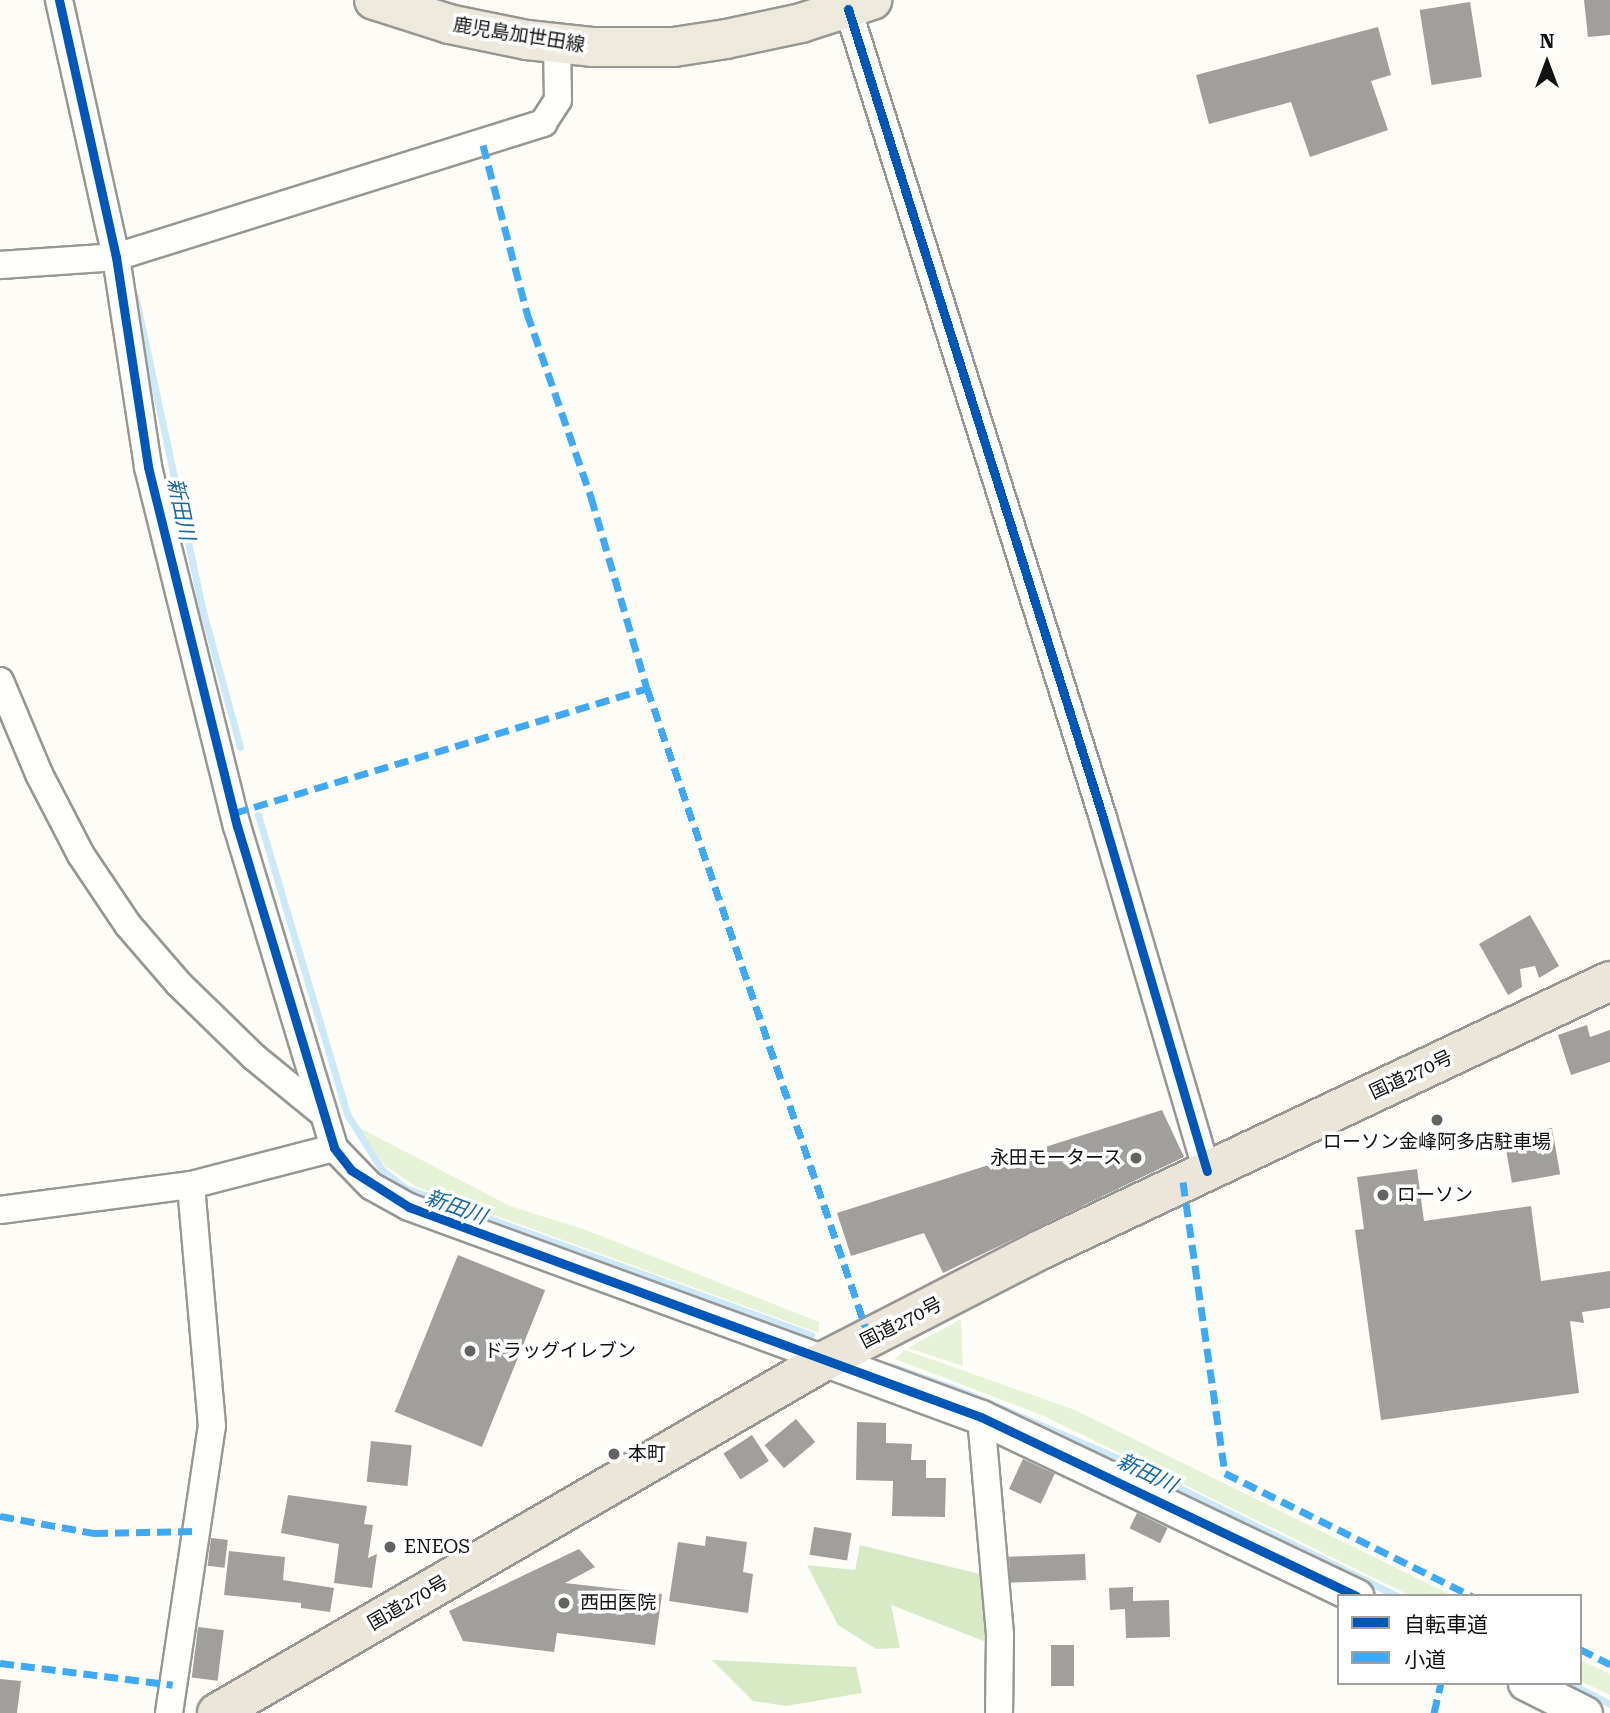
<!DOCTYPE html>
<meta charset="utf-8">
<style>
body{margin:0}
#map{position:relative;width:1610px;height:1713px;overflow:hidden;background:#fdfcf7;font-family:"Roboto Serif","Noto Sans JP",serif}
div>[style]{position:absolute}
.green>*{inset:0;background:#e7f3d7}
.forest>*{inset:0;background:#d8eac5}
.stream>*{height:7px;margin:-3.5px;padding:0 3.5px;transform-origin:3.5px;border-radius:3.5px;background:#cde8f7}
.building>*{inset:0;background:#a19f9c;transform-origin:0 0}
.roads{filter:drop-shadow(2px 0 #979795) drop-shadow(-2px 0 #979795) drop-shadow(0 2px #979795) drop-shadow(0 -2px #979795)}
.minor>*{height:26px;margin:-13px;padding:0 13px;transform-origin:13px;border-radius:13px;background:#fffffe}
.tertiary>*{height:33px;margin:-16.5px;padding:0 16.5px;transform-origin:16.5px;border-radius:16.5px;background:#fffffe}
.primary>*{height:38px;margin:-19px;padding:0 19px;transform-origin:19px;border-radius:19px;background:#ede9dc}
.trunk>*{height:38px;margin:-19px;padding:0 19px;transform-origin:19px;border-radius:19px;background:#ece5da}
.quiet>*{height:7px;margin-top:-3.5px;transform-origin:0;background:repeating-linear-gradient(90deg,#3fa9f5 0 14px,transparent 0 21px)}
.cycleway>*{height:9px;margin:-4.5px;padding:0 4.5px;transform-origin:4.5px;border-radius:4.5px;background:#0057b8}
.dots>*{width:19px;height:19px;translate:-50% -50%;box-sizing:border-box;border:4px solid #fff;border-radius:50%}
span{translate:-50% -50%;white-space:nowrap;text-align:center;line-height:1.15;-webkit-text-stroke:7px #fff;paint-order:stroke}
.street-label{font-size:19px;color:#111}
.poi-label{font-size:19px;color:#111}
.right{translate:-100% -50%;text-align:right}
.left{translate:0 -50%;text-align:left}
.water-label{font-size:21px;color:#1768a6;font-style:italic}
.legend{position:absolute;left:1337px;top:1594px;width:245px;height:91px;box-sizing:border-box;background:#fff;border:2px solid #a0a0a0;margin:0;padding:9px 12px;list-style:none;font-size:21px;color:#111}
.legend li{display:flex;align-items:center;gap:14px;height:35px}
.legend b{width:35px;border:2px solid #a0a0a0}
.north{position:absolute;left:1512px;top:28px;width:70px;height:70px;-webkit-text-stroke:5px #fff;paint-order:stroke;rotate:0deg;font-size:19px;font-weight:700;line-height:28px;text-align:center;color:#111}
.north::after{content:'';display:block;margin:auto;width:24px;height:32px;background:#111;clip-path:polygon(50% 0,100% 100%,50% 72%,0 100%)}
</style>
<div id="map">
<div class="green">
<i style="clip-path:polygon(358px 1127px,510px 1206px,586px 1230px,819px 1322px,819px 1333px,417px 1187px,385px 1166px)"></i>
<i style="clip-path:polygon(961px 1319px,963px 1366px,908px 1348px)"></i>
<i style="clip-path:polygon(905px 1350px,1075px 1410px,1453px 1596px,1411px 1596px,1044px 1416px,895px 1359px)"></i>
<i style="clip-path:polygon(1580px 1660px,1610px 1674px,1610px 1695px,1580px 1681px)"></i>
</div>
<div class="forest">
<i style="clip-path:polygon(860px 1545px,984px 1575px,989px 1643px,891px 1605px,900px 1648px,876px 1649px,838px 1625px,807px 1565px,855px 1570px)"></i>
<i style="clip-path:polygon(712px 1660px,856px 1667px,862px 1693px,786px 1706px,753px 1701px)"></i>
</div>
<div class="stream">
<i style="left:135px;top:295px;width:320px;rotate:77.9deg"></i>
<i style="left:202px;top:608px;width:144px;rotate:74.7deg"></i>
<i style="left:258px;top:815px;width:312px;rotate:73.4deg"></i>
<i style="left:347px;top:1114px;width:66px;rotate:58deg"></i>
<i style="left:382px;top:1170px;width:29px;rotate:38deg"></i>
<i style="left:405px;top:1188px;width:432px;rotate:19.9deg"></i>
<i style="left:891px;top:1366px;width:80px;rotate:19.8deg"></i>
<i style="left:966px;top:1393px;width:177px;rotate:23.2deg"></i>
<i style="left:1129px;top:1463px;width:299px;rotate:26.4deg"></i>
<i style="left:1569px;top:1683px;width:46px;rotate:27.1deg"></i>
</div>
<div class="building">
<i style="clip-path:polygon(1584px 0,1610px 0,1610px 35px,1588px 37px)"></i>
<i style="left:1470px;top:2px;width:76px;height:51px;rotate:81deg"></i>
<i style="clip-path:polygon(1378px 27px,1391px 75px,1371px 81px,1388px 130px,1310px 157px,1291px 102px,1209px 124px,1196px 75px)"></i>
<i style="clip-path:polygon(1530px 915px,1559px 966px,1539px 978px,1535px 966px,1520px 969px,1522px 987px,1508px 995px,1479px 944px)"></i>
<i style="clip-path:polygon(1587px 1025px,1590px 1037px,1610px 1030px,1610px 1062px,1571px 1075px,1558px 1035px)"></i>
<i style="clip-path:polygon(1162px 1110px,1184px 1157px,943px 1273px,924px 1233px,851px 1256px,837px 1213px)"></i>
<i style="left:1552px;top:1128px;width:47px;height:49px;rotate:80deg"></i>
<i style="clip-path:polygon(1417px 1169px,1424px 1221px,1531px 1206px,1541px 1281px,1610px 1271px,1610px 1308px,1582px 1312px,1584px 1323px,1570px 1321px,1579px 1393px,1381px 1420px,1355px 1230px,1364px 1229px,1357px 1177px)"></i>
<i style="left:458px;top:1255px;width:94px;height:169px;rotate:22deg"></i>
<i style="left:796px;top:1419px;width:30px;height:41px;rotate:50deg"></i>
<i style="clip-path:polygon(857px 1422px,886px 1423px,886px 1443px,912px 1444px,911px 1460px,926px 1460px,926px 1478px,946px 1478px,945px 1517px,892px 1516px,893px 1481px,856px 1480px)"></i>
<i style="left:752px;top:1435px;width:31px;height:34px;rotate:57deg"></i>
<i style="left:371px;top:1441px;width:41px;height:41px;rotate:6deg"></i>
<i style="left:1023px;top:1459px;width:35px;height:33px;rotate:25deg"></i>
<i style="clip-path:polygon(288px 1495px,367px 1506px,364px 1524px,373px 1525px,368px 1558px,377px 1554px,372px 1588px,334px 1583px,339px 1544px,281px 1533px)"></i>
<i style="left:1137px;top:1513px;width:34px;height:17px;rotate:26deg"></i>
<i style="left:814px;top:1527px;width:38px;height:28px;rotate:9deg"></i>
<i style="clip-path:polygon(706px 1536px,747px 1542px,743px 1572px,753px 1574px,748px 1613px,669px 1601px,678px 1542px,705px 1546px)"></i>
<i style="left:211px;top:1538px;width:17px;height:28px;rotate:7deg"></i>
<i style="clip-path:polygon(579px 1549px,595px 1567px,565px 1583px,662px 1594px,655px 1645px,557px 1633px,554px 1652px,463px 1641px,449px 1611px)"></i>
<i style="clip-path:polygon(229px 1551px,285px 1557px,283px 1580px,334px 1588px,330px 1612px,301px 1608px,301px 1603px,224px 1595px)"></i>
<i style="left:1085px;top:1554px;width:26px;height:76px;rotate:88deg"></i>
<i style="clip-path:polygon(1133px 1587px,1133px 1601px,1169px 1600px,1170px 1637px,1126px 1638px,1125px 1609px,1110px 1610px,1109px 1588px)"></i>
<i style="left:198px;top:1627px;width:26px;height:51px;rotate:7deg"></i>
<i style="left:1074px;top:1645px;width:41px;height:23px;rotate:90deg"></i>
<i style="clip-path:polygon(0 1679px,21px 1681px,17px 1713px,0 1713px)"></i>
</div>
<div class="roads">
<div class="minor">
<i style="left:59px;top:0;width:263px;rotate:77.5deg"></i>
<i style="left:116px;top:257px;width:212px;rotate:81.3deg"></i>
<i style="left:148px;top:467px;width:370px;rotate:76.1deg"></i>
<i style="left:237px;top:826px;width:336px;rotate:73.2deg"></i>
<i style="left:334px;top:1148px;width:53px;rotate:45.8deg"></i>
<i style="left:371px;top:1186px;width:43px;rotate:28.9deg"></i>
<i style="left:409px;top:1207px;width:444px;rotate:20.1deg"></i>
<i style="left:848px;top:9px;width:848px;rotate:72.5deg"></i>
<i style="left:1103px;top:818px;width:368px;rotate:73.6deg"></i>
<i style="left:0;top:265px;width:116px;rotate:-3.9deg"></i>
<i style="left:116px;top:257px;width:448px;rotate:-17.4deg"></i>
<i style="left:543px;top:123px;width:27px;rotate:-57deg"></i>
<i style="left:558px;top:100px;width:56px;rotate:-91deg"></i>
<i style="left:0;top:681px;width:101px;rotate:67.2deg"></i>
<i style="left:39px;top:774px;width:91px;rotate:62.6deg"></i>
<i style="left:81px;top:855px;width:84px;rotate:56.1deg"></i>
<i style="left:128px;top:925px;width:78px;rotate:49.2deg"></i>
<i style="left:179px;top:984px;width:105px;rotate:44.2deg"></i>
<i style="left:254px;top:1057px;width:90px;rotate:39.2deg"></i>
<i style="left:0;top:1210px;width:193px;rotate:-7.5deg"></i>
<i style="left:191px;top:1185px;width:148px;rotate:-14.5deg"></i>
<i style="left:981px;top:1417px;width:219px;rotate:85deg"></i>
<i style="left:1000px;top:1635px;width:78px;rotate:90.7deg"></i>
<i style="left:169px;top:1713px;width:290px;rotate:-81.5deg"></i>
<i style="left:212px;top:1426px;width:242px;rotate:-95deg"></i>
</div>
<div class="tertiary">
<i style="left:826px;top:1360px;width:165px;rotate:20.2deg"></i>
<i style="left:981px;top:1417px;width:416px;rotate:25.5deg"></i>
<i style="left:1525px;top:1683px;width:67px;rotate:26.6deg"></i>
</div>
<div class="primary">
<i style="left:374px;top:0;width:79px;rotate:17.7deg"></i>
<i style="left:449px;top:24px;width:80px;rotate:11.6deg"></i>
<i style="left:527px;top:40px;width:65px;rotate:6.1deg"></i>
<i style="left:592px;top:47px;width:82px"></i>
<i style="left:674px;top:47px;width:53px;rotate:-8.7deg"></i>
<i style="left:726px;top:39px;width:77px;rotate:-12deg"></i>
<i style="left:801px;top:23px;width:75px;rotate:-17.9deg"></i>
</div>
<div class="trunk">
<i style="left:217px;top:1713px;width:704px;rotate:-30.1deg"></i>
<i style="left:826px;top:1360px;width:241px;rotate:-27.2deg"></i>
<i style="left:1040px;top:1250px;width:630px;rotate:-25.26deg"></i>
</div>
</div>
<div class="quiet">
<i style="left:483px;top:145px;width:174px;rotate:75.3deg"></i>
<i style="left:527px;top:313px;width:195px;rotate:70.8deg"></i>
<i style="left:591px;top:497px;width:199px;rotate:73.7deg"></i>
<i style="left:647px;top:688px;width:689px;rotate:71.12deg"></i>
<i style="left:234px;top:813px;width:432px;rotate:-16.8deg"></i>
<i style="left:1183px;top:1182px;width:294px;rotate:81.8deg"></i>
<i style="left:1225px;top:1473px;width:276px;rotate:26.5deg"></i>
<i style="left:0;top:1516px;width:96px;rotate:10.3deg"></i>
<i style="left:94px;top:1533px;width:103px;rotate:-1.1deg"></i>
<i style="left:1580px;top:1649px;width:34px;rotate:27deg"></i>
<i style="left:0;top:1663px;width:174px;rotate:7.2deg"></i>
<i style="left:1434px;top:1713px;width:31px;rotate:-77deg"></i>
</div>
<div class="cycleway">
<i style="left:59px;top:0;width:263px;rotate:77.5deg"></i>
<i style="left:116px;top:257px;width:212px;rotate:81.3deg"></i>
<i style="left:148px;top:467px;width:370px;rotate:76.1deg"></i>
<i style="left:237px;top:826px;width:336px;rotate:73.2deg"></i>
<i style="left:334px;top:1148px;width:28px;rotate:52deg"></i>
<i style="left:351px;top:1170px;width:69px;rotate:32.5deg"></i>
<i style="left:409px;top:1207px;width:609px;rotate:20.16deg"></i>
<i style="left:981px;top:1417px;width:416px;rotate:25.5deg"></i>
<i style="left:848px;top:9px;width:848px;rotate:72.5deg"></i>
<i style="left:1103px;top:818px;width:368px;rotate:73.6deg"></i>
</div>
<div class="dots">
<i style="left:1437px;top:1120px;background:#646362"></i>
<i style="left:1136px;top:1158px;background:#646362"></i>
<i style="left:1383px;top:1195px;background:#646362"></i>
<i style="left:470px;top:1351px;background:#646362"></i>
<i style="left:614px;top:1454px;background:#646362"></i>
<i style="left:390px;top:1547px;background:#646362"></i>
<i style="left:564px;top:1603px;background:#646362"></i>
</div>
<div class="street-label">
<span style="left:519px;top:35px;rotate:9deg">鹿児島加世田線</span>
<span style="left:1411px;top:1075px;rotate:-25deg">国道270号</span>
<span style="left:901px;top:1323px;rotate:-27deg">国道270号</span>
<span style="left:408px;top:1603px;rotate:-30deg">国道270号</span>
</div>
<div class="poi-label">
<span style="left:1437px;top:1142px">ローソン金峰阿多店駐車場</span>
<span class="right" style="left:1122px;top:1158px">永田モータース</span>
<span class="left" style="left:1397px;top:1195px">ローソン</span>
<span class="left" style="left:484px;top:1351px">ドラッグイレブン</span>
<span class="left" style="left:628px;top:1454px">本町</span>
<span class="left" style="left:404px;top:1547px">ENEOS</span>
<span class="left" style="left:580px;top:1603px">西田医院</span>
</div>
<div class="water-label">
<span style="left:181px;top:509px;rotate:78deg">新田川</span>
<span style="left:456px;top:1207px;rotate:20deg">新田川</span>
<span style="left:1147px;top:1473px;rotate:26deg">新田川</span>
</div>
<ul class="legend">
<li><b style="height:9px;background:#0057b8"></b>自転車道</li>
<li><b style="height:9px;background:#3fa9f5"></b>小道</li>
</ul>
<div class="north">N</div>
</div>
